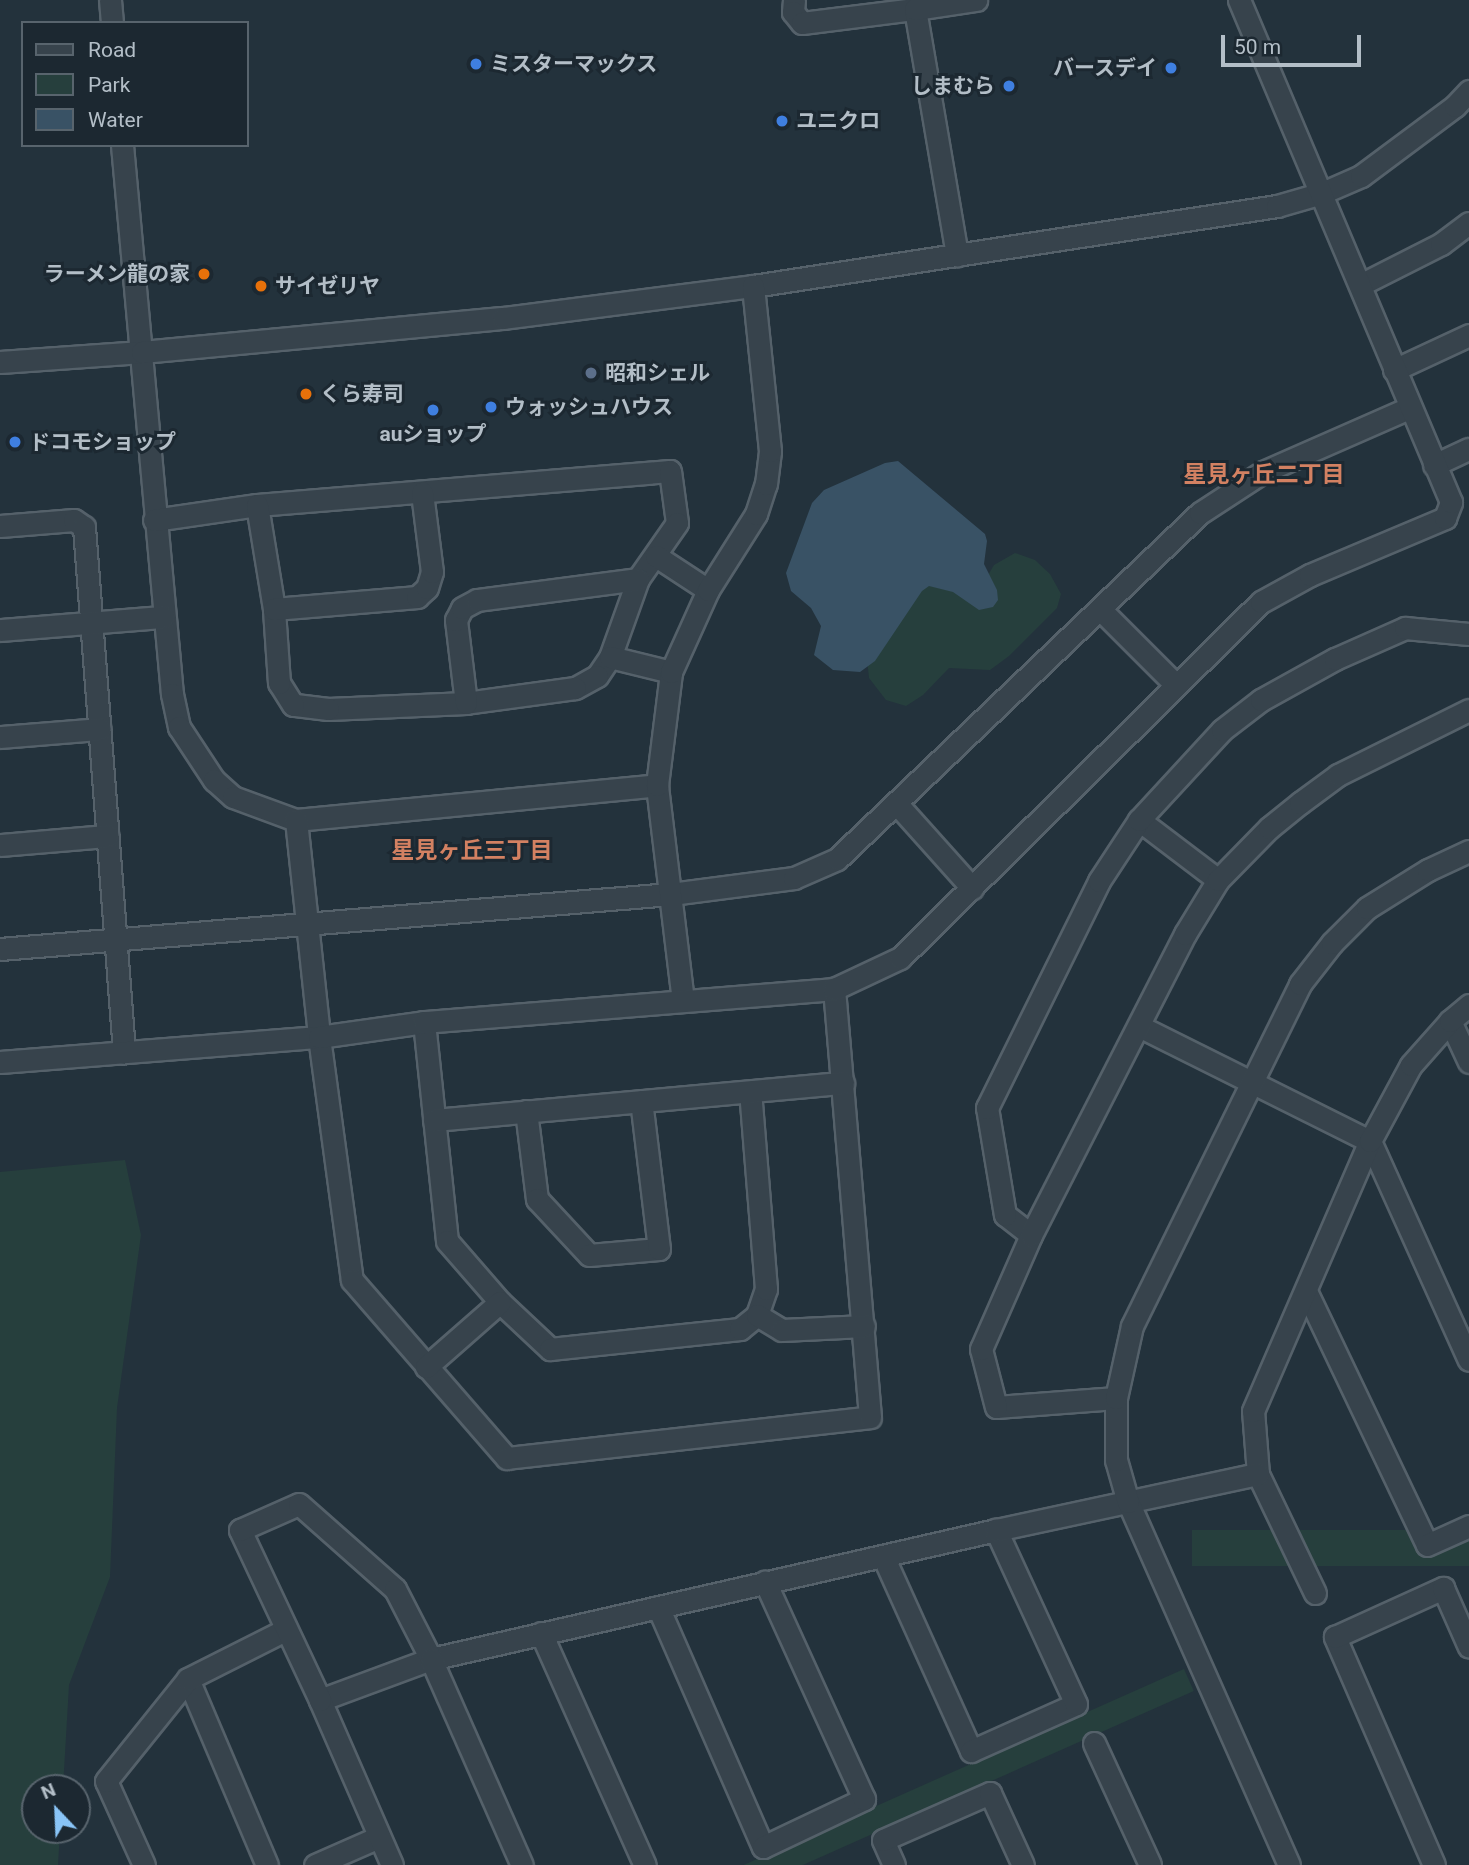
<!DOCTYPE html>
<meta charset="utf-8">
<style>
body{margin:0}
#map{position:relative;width:1469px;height:1865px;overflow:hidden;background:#23323c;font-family:Roboto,"Noto Sans JP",sans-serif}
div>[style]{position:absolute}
.green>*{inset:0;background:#263f3d;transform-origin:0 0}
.water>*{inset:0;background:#395265}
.roads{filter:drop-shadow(2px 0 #55616a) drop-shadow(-2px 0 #55616a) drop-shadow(0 2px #55616a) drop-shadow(0 -2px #55616a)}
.minor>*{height:21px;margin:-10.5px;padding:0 10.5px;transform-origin:10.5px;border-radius:10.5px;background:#37434c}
.dots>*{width:19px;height:19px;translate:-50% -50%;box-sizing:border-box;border:4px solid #1c2831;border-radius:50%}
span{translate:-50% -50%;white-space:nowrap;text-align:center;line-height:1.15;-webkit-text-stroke:6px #1c2831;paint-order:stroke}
.poi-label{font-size:21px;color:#b3bec7;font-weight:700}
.left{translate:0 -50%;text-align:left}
.right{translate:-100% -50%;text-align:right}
.neighbourhood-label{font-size:23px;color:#d38162;font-weight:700}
.legend{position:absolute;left:21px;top:21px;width:228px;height:126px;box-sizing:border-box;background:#1c2831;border:2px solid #58646d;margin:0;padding:9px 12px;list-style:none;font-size:21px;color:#b3bec7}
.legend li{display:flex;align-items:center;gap:14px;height:35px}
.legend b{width:35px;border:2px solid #58646d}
.north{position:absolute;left:21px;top:1774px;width:70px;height:70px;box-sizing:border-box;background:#1c2831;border:2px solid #58646d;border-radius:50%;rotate:337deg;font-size:19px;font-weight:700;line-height:28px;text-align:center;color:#b3bec7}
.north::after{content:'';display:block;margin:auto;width:24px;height:32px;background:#89c4f6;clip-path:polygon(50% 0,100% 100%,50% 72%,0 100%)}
.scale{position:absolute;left:1221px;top:35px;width:140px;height:32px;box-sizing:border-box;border:4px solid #b3bec7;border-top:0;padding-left:9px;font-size:21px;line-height:24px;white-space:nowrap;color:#b3bec7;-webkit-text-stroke:5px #1c2831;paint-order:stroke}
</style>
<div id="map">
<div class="green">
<i style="clip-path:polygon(1015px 553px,1035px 560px,1050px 574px,1061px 594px,1057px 608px,1009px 656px,990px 670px,949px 668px,923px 695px,906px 706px,886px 700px,869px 678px,867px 659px,905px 601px,936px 581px,978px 592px,994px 565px)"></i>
<i style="clip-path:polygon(125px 1160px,141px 1235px,117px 1408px,110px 1577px,69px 1685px,63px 1788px,35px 1788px,35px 1830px,60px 1830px,58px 1865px,0 1865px,0 1172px)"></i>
<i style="left:1469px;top:1530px;width:36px;height:277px;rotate:90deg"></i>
<i style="left:1184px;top:1669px;width:24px;height:484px;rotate:66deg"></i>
</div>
<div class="water">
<i style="clip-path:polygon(898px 461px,985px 534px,987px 541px,984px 564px,997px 590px,998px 600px,993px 607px,979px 610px,953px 592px,929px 586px,922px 591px,875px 661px,860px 672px,833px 670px,814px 655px,821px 626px,811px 608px,791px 591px,786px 573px,812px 503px,824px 490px,885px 463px)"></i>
</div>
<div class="roads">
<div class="minor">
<i style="left:110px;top:0;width:23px;rotate:85deg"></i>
<i style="left:794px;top:0;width:12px;rotate:95deg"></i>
<i style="left:793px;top:12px;width:14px;rotate:51deg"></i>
<i style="left:802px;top:23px;width:114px;rotate:-7.1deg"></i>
<i style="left:915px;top:9px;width:250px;rotate:80.3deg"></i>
<i style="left:915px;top:9px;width:62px;rotate:-8.4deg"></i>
<i style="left:122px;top:145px;width:551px;rotate:84.8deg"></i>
<i style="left:172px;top:694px;width:34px;rotate:78deg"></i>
<i style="left:179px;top:727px;width:64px;rotate:56.6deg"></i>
<i style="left:214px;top:780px;width:25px;rotate:42deg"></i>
<i style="left:233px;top:797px;width:67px;rotate:20.1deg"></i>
<i style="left:296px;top:820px;width:363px;rotate:-5.5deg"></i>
<i style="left:1360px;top:285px;width:91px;rotate:-26.8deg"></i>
<i style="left:1441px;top:244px;width:35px;rotate:-37deg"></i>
<i style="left:0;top:362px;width:142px;rotate:-4deg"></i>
<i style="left:142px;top:352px;width:363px;rotate:-5.4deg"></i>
<i style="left:503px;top:318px;width:252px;rotate:-7.3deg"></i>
<i style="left:753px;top:286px;width:530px;rotate:-8.68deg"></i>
<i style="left:1277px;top:206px;width:47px;rotate:-16.1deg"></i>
<i style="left:1322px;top:193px;width:43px;rotate:-23.6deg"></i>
<i style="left:1361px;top:176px;width:117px;rotate:-36.7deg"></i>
<i style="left:1455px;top:106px;width:21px;rotate:-47deg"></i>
<i style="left:1394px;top:370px;width:83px;rotate:-25deg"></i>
<i style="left:1434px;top:465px;width:38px;rotate:-25deg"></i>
<i style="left:154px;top:520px;width:104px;rotate:-8.3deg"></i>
<i style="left:257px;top:505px;width:414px;rotate:-4.7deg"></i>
<i style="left:670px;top:471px;width:52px;rotate:82.3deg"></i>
<i style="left:677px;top:523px;width:68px;rotate:124.9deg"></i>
<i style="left:638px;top:579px;width:83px;rotate:109.7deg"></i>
<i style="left:610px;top:657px;width:23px;rotate:124deg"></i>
<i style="left:597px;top:676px;width:25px;rotate:151deg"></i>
<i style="left:575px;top:688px;width:110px;rotate:172.2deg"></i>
<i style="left:466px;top:703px;width:138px;rotate:177.5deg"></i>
<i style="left:328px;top:709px;width:35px;rotate:-173deg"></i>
<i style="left:293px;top:705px;width:26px;rotate:-122deg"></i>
<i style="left:279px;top:683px;width:74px;rotate:-93.9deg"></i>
<i style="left:274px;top:609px;width:105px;rotate:-99.3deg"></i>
<i style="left:0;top:526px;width:74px;rotate:-4.6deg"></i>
<i style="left:74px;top:520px;width:12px;rotate:35deg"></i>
<i style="left:84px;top:527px;width:527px;rotate:85.64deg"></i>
<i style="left:656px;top:556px;width:62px;rotate:33.2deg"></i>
<i style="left:274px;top:609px;width:144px;rotate:-4.8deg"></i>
<i style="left:417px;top:597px;width:13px;rotate:-42deg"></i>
<i style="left:427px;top:588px;width:17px;rotate:-73deg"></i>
<i style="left:432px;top:572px;width:80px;rotate:-97.2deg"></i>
<i style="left:1100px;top:609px;width:107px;rotate:45deg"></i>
<i style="left:0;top:630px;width:164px;rotate:-4.6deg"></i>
<i style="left:610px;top:657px;width:63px;rotate:13.8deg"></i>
<i style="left:466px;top:703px;width:84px;rotate:-96.9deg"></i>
<i style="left:456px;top:620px;width:13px;rotate:-63deg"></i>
<i style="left:462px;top:608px;width:17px;rotate:-28deg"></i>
<i style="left:477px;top:600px;width:162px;rotate:-7.4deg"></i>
<i style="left:0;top:737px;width:100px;rotate:-4.6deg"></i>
<i style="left:897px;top:804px;width:113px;rotate:48.2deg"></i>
<i style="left:296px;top:820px;width:218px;rotate:83.9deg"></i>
<i style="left:319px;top:1037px;width:245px;rotate:82.3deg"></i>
<i style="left:352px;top:1280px;width:236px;rotate:49deg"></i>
<i style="left:507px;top:1458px;width:365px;rotate:-6.4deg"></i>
<i style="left:870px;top:1417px;width:430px;rotate:-94.8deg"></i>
<i style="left:1139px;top:820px;width:99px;rotate:37.2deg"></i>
<i style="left:0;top:845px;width:108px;rotate:-4.8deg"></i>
<i style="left:0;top:949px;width:673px;rotate:-4.69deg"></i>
<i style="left:671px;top:894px;width:124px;rotate:-7.4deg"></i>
<i style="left:794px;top:878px;width:47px;rotate:-23.8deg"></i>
<i style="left:837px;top:859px;width:501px;rotate:-43.63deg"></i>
<i style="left:1200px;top:513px;width:75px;rotate:-33.1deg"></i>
<i style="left:1263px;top:472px;width:159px;rotate:-23.7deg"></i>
<i style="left:683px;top:1001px;width:218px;rotate:-96.9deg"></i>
<i style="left:657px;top:785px;width:114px;rotate:-82.9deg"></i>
<i style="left:671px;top:672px;width:90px;rotate:-65.7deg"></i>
<i style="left:708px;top:590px;width:90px;rotate:-57.7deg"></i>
<i style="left:756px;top:514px;width:32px;rotate:-72deg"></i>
<i style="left:766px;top:484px;width:33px;rotate:-83deg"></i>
<i style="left:770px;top:451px;width:166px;rotate:-95.9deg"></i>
<i style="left:1450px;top:1021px;width:45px;rotate:65.1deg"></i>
<i style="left:424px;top:1022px;width:220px;rotate:84deg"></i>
<i style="left:447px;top:1241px;width:81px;rotate:49deg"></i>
<i style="left:500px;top:1302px;width:69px;rotate:43.2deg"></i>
<i style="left:550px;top:1349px;width:191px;rotate:-6deg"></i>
<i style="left:740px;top:1329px;width:22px;rotate:-39deg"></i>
<i style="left:757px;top:1315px;width:28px;rotate:-71deg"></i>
<i style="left:766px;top:1289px;width:198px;rotate:-94.6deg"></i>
<i style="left:1139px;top:1026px;width:258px;rotate:26.5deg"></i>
<i style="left:1370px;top:1141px;width:240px;rotate:65.7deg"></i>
<i style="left:0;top:1062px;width:320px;rotate:-4.5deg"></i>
<i style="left:319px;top:1037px;width:106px;rotate:-8.1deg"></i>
<i style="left:424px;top:1022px;width:411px;rotate:-4.6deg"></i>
<i style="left:834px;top:989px;width:73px;rotate:-25.2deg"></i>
<i style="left:900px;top:958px;width:507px;rotate:-44.6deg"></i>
<i style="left:1261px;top:602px;width:56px;rotate:-28.9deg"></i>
<i style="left:1310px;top:575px;width:147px;rotate:-22.9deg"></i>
<i style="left:1445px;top:518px;width:17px;rotate:-69deg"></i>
<i style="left:1451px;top:502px;width:545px;rotate:-112.89deg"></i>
<i style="left:526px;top:1111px;width:89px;rotate:82.9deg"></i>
<i style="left:537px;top:1199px;width:76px;rotate:47.1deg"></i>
<i style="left:589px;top:1255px;width:70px;rotate:-4.9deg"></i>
<i style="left:659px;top:1249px;width:149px;rotate:-96.9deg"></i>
<i style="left:434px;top:1120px;width:411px;rotate:-5.2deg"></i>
<i style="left:1031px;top:1235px;width:33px;rotate:-142deg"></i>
<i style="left:1005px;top:1215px;width:109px;rotate:-99.5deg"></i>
<i style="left:987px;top:1108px;width:253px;rotate:-63.7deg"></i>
<i style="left:1099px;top:881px;width:73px;rotate:-56.7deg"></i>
<i style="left:1139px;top:820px;width:122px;rotate:-47.3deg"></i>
<i style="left:1222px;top:730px;width:49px;rotate:-37.6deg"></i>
<i style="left:1261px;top:700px;width:85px;rotate:-29deg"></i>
<i style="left:1335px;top:659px;width:77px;rotate:-23.9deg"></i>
<i style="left:1405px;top:628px;width:64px;rotate:5.4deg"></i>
<i style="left:1306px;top:1291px;width:281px;rotate:64.5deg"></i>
<i style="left:1427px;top:1545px;width:46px;rotate:-24.3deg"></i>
<i style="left:757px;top:1315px;width:29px;rotate:31deg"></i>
<i style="left:782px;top:1330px;width:82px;rotate:-2.8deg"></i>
<i style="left:426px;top:1367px;width:98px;rotate:-41.3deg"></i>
<i style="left:1116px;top:1398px;width:120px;rotate:175.7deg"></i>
<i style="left:996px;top:1407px;width:60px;rotate:-104.5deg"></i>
<i style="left:981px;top:1349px;width:124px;rotate:-66.3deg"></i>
<i style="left:1031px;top:1235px;width:338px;rotate:-62.9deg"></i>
<i style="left:1185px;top:934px;width:63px;rotate:-58.6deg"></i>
<i style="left:1218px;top:880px;width:73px;rotate:-45.6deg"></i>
<i style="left:1269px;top:828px;width:40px;rotate:-39deg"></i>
<i style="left:1300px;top:803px;width:47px;rotate:-36.4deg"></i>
<i style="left:1338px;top:775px;width:146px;rotate:-26.4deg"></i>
<i style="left:883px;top:1556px;width:214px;rotate:65.7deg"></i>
<i style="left:971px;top:1751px;width:115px;rotate:-24.1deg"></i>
<i style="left:1076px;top:1704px;width:192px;rotate:-114.7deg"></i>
<i style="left:1315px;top:1593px;width:132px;rotate:-115.6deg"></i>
<i style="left:1258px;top:1474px;width:63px;rotate:-94.5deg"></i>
<i style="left:1253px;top:1411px;width:294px;rotate:-66.6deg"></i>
<i style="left:1370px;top:1141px;width:86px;rotate:-61.7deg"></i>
<i style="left:1411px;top:1065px;width:59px;rotate:-48.4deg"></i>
<i style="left:1450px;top:1021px;width:25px;rotate:-40deg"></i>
<i style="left:658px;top:1607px;width:262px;rotate:66.4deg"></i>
<i style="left:763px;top:1847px;width:112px;rotate:-25.4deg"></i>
<i style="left:864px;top:1799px;width:239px;rotate:-114.5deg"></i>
<i style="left:541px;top:1633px;width:254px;rotate:65.9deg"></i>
<i style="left:188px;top:1679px;width:202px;rotate:67deg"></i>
<i style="left:320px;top:1700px;width:118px;rotate:-20.3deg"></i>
<i style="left:431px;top:1659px;width:580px;rotate:-12.86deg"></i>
<i style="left:996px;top:1530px;width:268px;rotate:-12.1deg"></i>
<i style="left:1094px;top:1743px;width:134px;rotate:65.3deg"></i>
<i style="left:144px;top:1865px;width:92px;rotate:-114.3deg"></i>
<i style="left:106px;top:1781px;width:131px;rotate:-51.2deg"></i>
<i style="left:188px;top:1679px;width:109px;rotate:-26.8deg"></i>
<i style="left:315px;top:1865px;width:70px;rotate:-23.6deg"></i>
<i style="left:392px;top:1865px;width:180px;rotate:-113.6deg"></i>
<i style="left:320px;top:1700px;width:188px;rotate:-115.2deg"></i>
<i style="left:240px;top:1530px;width:64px;rotate:-23.8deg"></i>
<i style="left:299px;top:1504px;width:128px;rotate:41.5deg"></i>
<i style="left:395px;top:1589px;width:79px;rotate:62.8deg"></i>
<i style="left:431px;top:1659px;width:225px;rotate:66.2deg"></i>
<i style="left:894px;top:1865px;width:27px;rotate:-114deg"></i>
<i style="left:883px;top:1840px;width:117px;rotate:-23.7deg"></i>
<i style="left:990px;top:1793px;width:79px;rotate:65.4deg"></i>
<i style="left:1289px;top:1865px;width:397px;rotate:-113.9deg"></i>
<i style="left:1128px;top:1502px;width:44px;rotate:-105.9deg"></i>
<i style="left:1116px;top:1460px;width:62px;rotate:-90deg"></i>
<i style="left:1116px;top:1398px;width:74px;rotate:-77.5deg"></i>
<i style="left:1132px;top:1326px;width:381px;rotate:-63.8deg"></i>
<i style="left:1300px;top:984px;width:52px;rotate:-52deg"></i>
<i style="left:1332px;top:943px;width:49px;rotate:-45deg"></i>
<i style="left:1367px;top:908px;width:72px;rotate:-31.9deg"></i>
<i style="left:1428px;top:870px;width:45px;rotate:-24.9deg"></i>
<i style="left:1434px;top:1865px;width:249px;rotate:-113.5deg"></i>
<i style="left:1335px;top:1637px;width:119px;rotate:-24.4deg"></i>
<i style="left:1443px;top:1588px;width:64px;rotate:66.2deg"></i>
</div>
</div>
<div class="dots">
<i style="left:476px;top:64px;background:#3f7fe0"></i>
<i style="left:1171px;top:68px;background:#3f7fe0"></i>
<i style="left:1009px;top:86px;background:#3f7fe0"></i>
<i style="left:782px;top:121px;background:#3f7fe0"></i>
<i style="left:204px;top:274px;background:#e8710a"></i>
<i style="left:261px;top:286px;background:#e8710a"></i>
<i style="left:591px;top:373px;background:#5c6f8a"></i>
<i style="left:306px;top:394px;background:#e8710a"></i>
<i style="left:491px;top:407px;background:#3f7fe0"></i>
<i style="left:433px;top:410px;background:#3f7fe0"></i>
<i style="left:15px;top:442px;background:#3f7fe0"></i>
</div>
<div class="poi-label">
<span class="left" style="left:490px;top:64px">ミスターマックス</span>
<span class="right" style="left:1157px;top:68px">バースデイ</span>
<span class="right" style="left:995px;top:86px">しまむら</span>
<span class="left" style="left:796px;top:121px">ユニクロ</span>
<span class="right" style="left:190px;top:274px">ラーメン龍の家</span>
<span class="left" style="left:275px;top:286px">サイゼリヤ</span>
<span class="left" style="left:605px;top:373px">昭和シェル</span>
<span class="left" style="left:320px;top:394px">くら寿司</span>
<span class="left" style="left:505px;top:407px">ウォッシュハウス</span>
<span style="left:433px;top:434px">auショップ</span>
<span class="left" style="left:29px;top:442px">ドコモショップ</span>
</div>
<div class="neighbourhood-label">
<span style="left:1264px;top:475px">星見ヶ丘二丁目</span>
<span style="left:472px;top:851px">星見ヶ丘三丁目</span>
</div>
<ul class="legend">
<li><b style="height:9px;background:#37434c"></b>Road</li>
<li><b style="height:19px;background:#263f3d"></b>Park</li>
<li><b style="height:19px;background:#395265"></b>Water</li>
</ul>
<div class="north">N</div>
<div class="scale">50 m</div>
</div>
